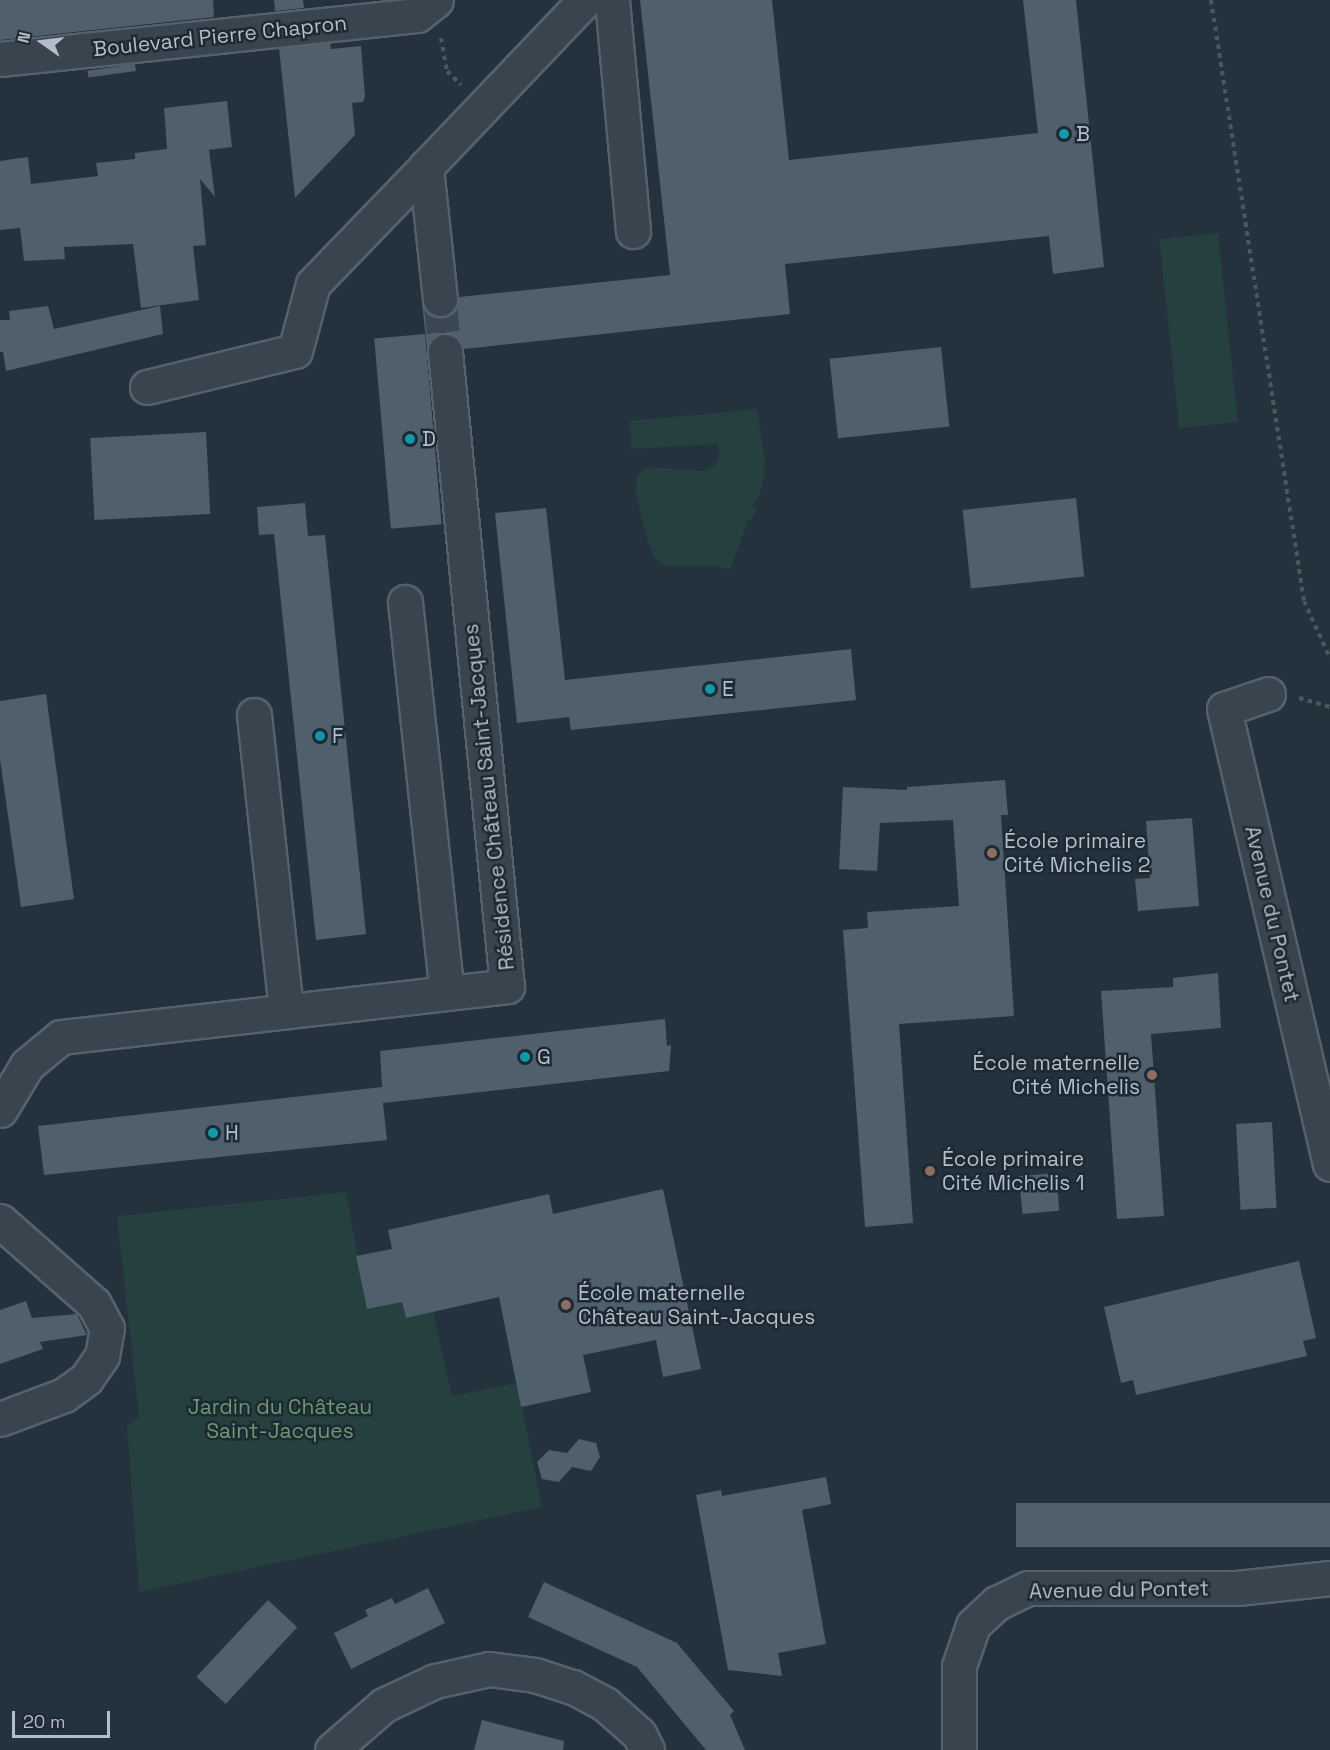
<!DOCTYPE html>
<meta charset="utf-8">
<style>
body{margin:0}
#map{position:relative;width:1330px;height:1750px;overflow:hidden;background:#24323e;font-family:"Space Grotesk",sans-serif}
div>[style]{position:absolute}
.green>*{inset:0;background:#263f3f;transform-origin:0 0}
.building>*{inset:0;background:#4f5f6b;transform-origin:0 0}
.minor-tunnel>*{height:33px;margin-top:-16.5px;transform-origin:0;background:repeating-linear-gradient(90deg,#3a4753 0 33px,transparent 0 49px)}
.path>*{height:4px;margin-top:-2px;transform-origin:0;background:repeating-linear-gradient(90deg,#445b5b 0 4.5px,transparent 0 9px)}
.roads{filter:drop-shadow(2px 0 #56616c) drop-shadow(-2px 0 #56616c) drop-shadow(0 2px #56616c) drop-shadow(0 -2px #56616c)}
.minor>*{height:33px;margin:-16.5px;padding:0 16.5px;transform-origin:16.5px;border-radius:16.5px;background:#38444e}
.dots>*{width:16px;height:16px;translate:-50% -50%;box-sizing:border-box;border:3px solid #1d2933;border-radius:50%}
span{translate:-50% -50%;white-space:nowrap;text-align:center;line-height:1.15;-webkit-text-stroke:5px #1d2933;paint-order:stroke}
.street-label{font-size:21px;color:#b4bec9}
.poi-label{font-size:21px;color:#b4bec9}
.left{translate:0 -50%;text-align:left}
.right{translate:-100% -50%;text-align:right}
.park-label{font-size:21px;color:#6c9971}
.north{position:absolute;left:12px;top:12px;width:60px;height:60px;-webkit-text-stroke:4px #1d2933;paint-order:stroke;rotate:284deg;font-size:16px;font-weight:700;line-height:24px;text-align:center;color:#b4bec9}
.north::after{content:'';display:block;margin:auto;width:21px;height:27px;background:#b4bec9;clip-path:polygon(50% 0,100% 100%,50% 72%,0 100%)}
.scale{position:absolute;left:12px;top:1711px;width:98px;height:27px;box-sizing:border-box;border:3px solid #b4bec9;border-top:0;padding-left:8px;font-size:18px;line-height:21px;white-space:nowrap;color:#b4bec9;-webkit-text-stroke:4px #1d2933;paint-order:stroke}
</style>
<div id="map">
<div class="green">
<i style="left:1218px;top:233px;width:190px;height:59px;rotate:84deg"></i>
<i style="clip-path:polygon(757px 409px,765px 462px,764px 477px,758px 499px,751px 506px,757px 508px,751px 520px,748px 520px,730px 570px,717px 566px,666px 566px,655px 558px,647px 539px,636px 494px,637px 477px,646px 467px,705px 471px,714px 466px,720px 454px,717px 444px,631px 449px,630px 421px)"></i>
<i style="clip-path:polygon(346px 1192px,367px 1308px,402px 1302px,406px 1318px,433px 1312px,452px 1396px,517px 1383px,542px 1507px,139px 1592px,127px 1426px,139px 1417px,117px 1216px)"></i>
</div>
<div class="building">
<i style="clip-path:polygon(0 0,213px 0,214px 17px,0 40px)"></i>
<i style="clip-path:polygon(274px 0,303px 0,304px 8px,275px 11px)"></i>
<i style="clip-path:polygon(640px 0,772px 0,789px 160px,1038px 133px,1023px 0,1076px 0,1104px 267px,1053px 274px,1049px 236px,785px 264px,790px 314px,464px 349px,460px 340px,444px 332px,434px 336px,427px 348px,422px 303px,432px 316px,443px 318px,457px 307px,459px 297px,670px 275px)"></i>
<i style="clip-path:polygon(330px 43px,331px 49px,361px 46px,365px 96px,363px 102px,352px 103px,355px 135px,295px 198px,279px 48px)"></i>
<i style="left:135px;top:64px;width:7px;height:48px;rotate:82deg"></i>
<i style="clip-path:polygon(227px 101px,232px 147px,209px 150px,215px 197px,200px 179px,206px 245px,193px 246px,199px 300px,141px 308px,133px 244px,64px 247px,65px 259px,24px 261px,20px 228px,0 230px,0 161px,28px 157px,31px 184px,98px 176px,96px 163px,135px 159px,135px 153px,167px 149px,164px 108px)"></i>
<i style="clip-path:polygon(48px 306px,54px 329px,160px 306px,163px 334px,6px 371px,3px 352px,0 352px,0 320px,10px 320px,9px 311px)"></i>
<i style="left:425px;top:334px;width:191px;height:51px;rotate:85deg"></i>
<i style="left:941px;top:347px;width:80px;height:112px;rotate:84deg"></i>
<i style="left:206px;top:432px;width:82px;height:116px;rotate:87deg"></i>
<i style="left:1076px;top:498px;width:79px;height:114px;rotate:84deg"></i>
<i style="clip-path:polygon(305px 503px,308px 536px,325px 535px,366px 934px,316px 940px,274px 534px,259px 535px,257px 507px)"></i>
<i style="clip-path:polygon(546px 508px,565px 680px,851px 649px,856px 700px,571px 730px,569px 717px,517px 723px,495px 513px)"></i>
<i style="clip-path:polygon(46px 694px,74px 899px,21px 907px,0 759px,0 701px)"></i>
<i style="clip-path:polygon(1005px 780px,1008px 815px,1001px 815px,1014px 1016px,899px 1024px,913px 1223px,865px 1227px,843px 930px,868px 928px,867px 912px,959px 906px,953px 820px,880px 823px,877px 871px,839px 869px,843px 787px,907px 790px,907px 787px)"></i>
<i style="clip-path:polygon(1192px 818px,1199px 906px,1138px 911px,1135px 879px,1150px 878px,1146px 821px)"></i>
<i style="clip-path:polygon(1218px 973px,1221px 1028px,1151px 1034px,1164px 1216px,1117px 1219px,1101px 991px,1173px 987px,1173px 978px)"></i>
<i style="clip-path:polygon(665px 1019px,667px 1046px,671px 1045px,669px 1071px,383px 1103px,387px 1140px,44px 1175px,38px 1126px,382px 1087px,380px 1051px)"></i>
<i style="left:1272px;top:1122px;width:86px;height:36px;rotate:87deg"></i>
<i style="left:1056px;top:1173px;width:38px;height:37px;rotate:85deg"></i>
<i style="clip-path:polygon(663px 1189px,701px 1369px,663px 1377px,656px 1340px,583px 1355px,591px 1392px,521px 1407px,499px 1297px,406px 1318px,402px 1302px,367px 1309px,356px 1256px,392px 1249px,388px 1230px,549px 1194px,553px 1214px)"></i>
<i style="clip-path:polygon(1299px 1261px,1316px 1338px,1303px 1341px,1307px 1356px,1136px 1395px,1133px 1380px,1121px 1383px,1104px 1307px)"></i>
<i style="clip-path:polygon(26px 1301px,32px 1318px,77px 1314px,87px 1335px,40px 1342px,43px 1349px,0 1364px,0 1310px)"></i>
<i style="clip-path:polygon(579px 1439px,596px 1443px,600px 1457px,591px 1471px,572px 1467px,559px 1482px,542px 1479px,537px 1462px,549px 1450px,567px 1453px)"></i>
<i style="clip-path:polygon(826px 1477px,831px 1504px,802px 1510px,826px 1644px,778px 1653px,782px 1676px,728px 1670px,696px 1495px,721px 1490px,722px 1496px)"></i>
<i style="left:1330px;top:1503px;width:44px;height:314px;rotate:90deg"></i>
<i style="clip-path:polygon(544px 1582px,677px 1643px,734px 1711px,730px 1715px,745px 1750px,706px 1750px,637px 1667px,528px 1617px)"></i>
<i style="clip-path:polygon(428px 1588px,445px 1623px,351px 1669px,334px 1633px,368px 1616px,365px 1610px,392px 1598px,395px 1604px)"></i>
<i style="left:268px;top:1600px;width:40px;height:105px;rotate:43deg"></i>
<i style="clip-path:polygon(482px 1720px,564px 1741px,563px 1750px,474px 1750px)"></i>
</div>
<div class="minor-tunnel">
<i style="left:440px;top:299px;width:52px;rotate:84.5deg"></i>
</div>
<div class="path">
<i style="left:1211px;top:0;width:608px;rotate:81.2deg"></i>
<i style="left:1304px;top:601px;width:63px;rotate:65.5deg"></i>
<i style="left:441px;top:38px;width:34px;rotate:80deg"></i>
<i style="left:447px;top:71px;width:20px;rotate:45deg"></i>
<i style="left:1299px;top:698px;width:32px;rotate:16deg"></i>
</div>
<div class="roads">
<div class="minor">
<i style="left:612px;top:0;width:232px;rotate:84.8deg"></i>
<i style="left:0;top:59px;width:419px;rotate:-6deg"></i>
<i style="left:417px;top:15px;width:24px;rotate:-38deg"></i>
<i style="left:440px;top:299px;width:133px;rotate:-96.1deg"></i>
<i style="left:426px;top:167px;width:231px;rotate:-46.4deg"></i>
<i style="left:147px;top:387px;width:152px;rotate:-13.7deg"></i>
<i style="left:295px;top:351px;width:69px;rotate:-75deg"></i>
<i style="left:313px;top:284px;width:163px;rotate:-46deg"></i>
<i style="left:405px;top:602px;width:392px;rotate:83.9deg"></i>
<i style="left:1268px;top:694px;width:46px;rotate:161.2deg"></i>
<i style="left:1224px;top:709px;width:467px;rotate:76.9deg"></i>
<i style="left:254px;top:715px;width:298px;rotate:83.8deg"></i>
<i style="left:0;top:1110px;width:52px;rotate:-59deg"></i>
<i style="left:27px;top:1065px;width:44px;rotate:-39.5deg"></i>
<i style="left:61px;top:1037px;width:449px;rotate:-6.5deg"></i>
<i style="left:507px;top:986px;width:638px;rotate:-95.58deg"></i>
<i style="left:0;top:1221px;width:125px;rotate:41.4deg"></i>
<i style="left:94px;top:1304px;width:27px;rotate:62deg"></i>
<i style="left:107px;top:1328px;width:28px;rotate:100deg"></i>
<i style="left:102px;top:1356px;width:28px;rotate:125deg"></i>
<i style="left:86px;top:1379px;width:27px;rotate:144deg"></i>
<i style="left:64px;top:1395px;width:68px;rotate:159.4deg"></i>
<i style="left:332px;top:1750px;width:69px;rotate:-40.9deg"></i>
<i style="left:384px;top:1705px;width:56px;rotate:-25.2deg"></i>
<i style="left:435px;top:1681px;width:55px;rotate:-12.5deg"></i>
<i style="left:489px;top:1669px;width:46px;rotate:7.4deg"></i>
<i style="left:535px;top:1675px;width:40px;rotate:18deg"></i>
<i style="left:573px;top:1687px;width:36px;rotate:28deg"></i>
<i style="left:605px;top:1704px;width:45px;rotate:41.4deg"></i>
<i style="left:639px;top:1734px;width:18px;rotate:63deg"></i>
<i style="left:959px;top:1750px;width:84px;rotate:-90deg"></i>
<i style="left:959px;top:1666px;width:43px;rotate:-71.1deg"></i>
<i style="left:973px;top:1625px;width:33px;rotate:-43deg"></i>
<i style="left:997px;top:1603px;width:34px;rotate:-26deg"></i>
<i style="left:1028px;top:1588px;width:209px"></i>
<i style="left:1237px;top:1588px;width:94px;rotate:-6.1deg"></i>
</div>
</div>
<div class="dots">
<i style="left:1064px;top:134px;background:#0f9aa8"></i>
<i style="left:410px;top:439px;background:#0f9aa8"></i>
<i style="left:710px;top:689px;background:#0f9aa8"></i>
<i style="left:320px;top:736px;background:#0f9aa8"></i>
<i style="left:992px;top:853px;background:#8d6e63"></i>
<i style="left:525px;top:1057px;background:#0f9aa8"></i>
<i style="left:1152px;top:1075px;background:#8d6e63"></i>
<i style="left:213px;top:1133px;background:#0f9aa8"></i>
<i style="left:930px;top:1171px;background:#8d6e63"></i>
<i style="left:566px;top:1305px;background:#8d6e63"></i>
</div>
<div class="street-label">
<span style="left:220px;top:36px;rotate:-6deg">Boulevard Pierre Chapron</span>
<span style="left:489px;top:797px;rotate:-96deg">Résidence Château Saint-Jacques</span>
<span style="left:1272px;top:914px;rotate:77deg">Avenue du Pontet</span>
<span style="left:1119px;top:1590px;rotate:-1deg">Avenue du Pontet</span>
</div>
<div class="poi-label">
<span class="left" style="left:1076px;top:134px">B</span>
<span class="left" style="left:422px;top:439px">D</span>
<span class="left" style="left:722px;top:689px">E</span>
<span class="left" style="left:332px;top:736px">F</span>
<span class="left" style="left:1004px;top:853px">École primaire<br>Cité Michelis 2</span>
<span class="left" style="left:537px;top:1057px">G</span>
<span class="right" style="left:1140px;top:1075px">École maternelle<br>Cité Michelis</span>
<span class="left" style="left:225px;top:1133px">H</span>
<span class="left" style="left:942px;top:1171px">École primaire<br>Cité Michelis 1</span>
<span class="left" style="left:578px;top:1305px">École maternelle<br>Château Saint-Jacques</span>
</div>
<div class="park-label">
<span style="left:280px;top:1419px">Jardin du Château<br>Saint-Jacques</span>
</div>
<div class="north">N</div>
<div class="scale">20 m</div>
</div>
